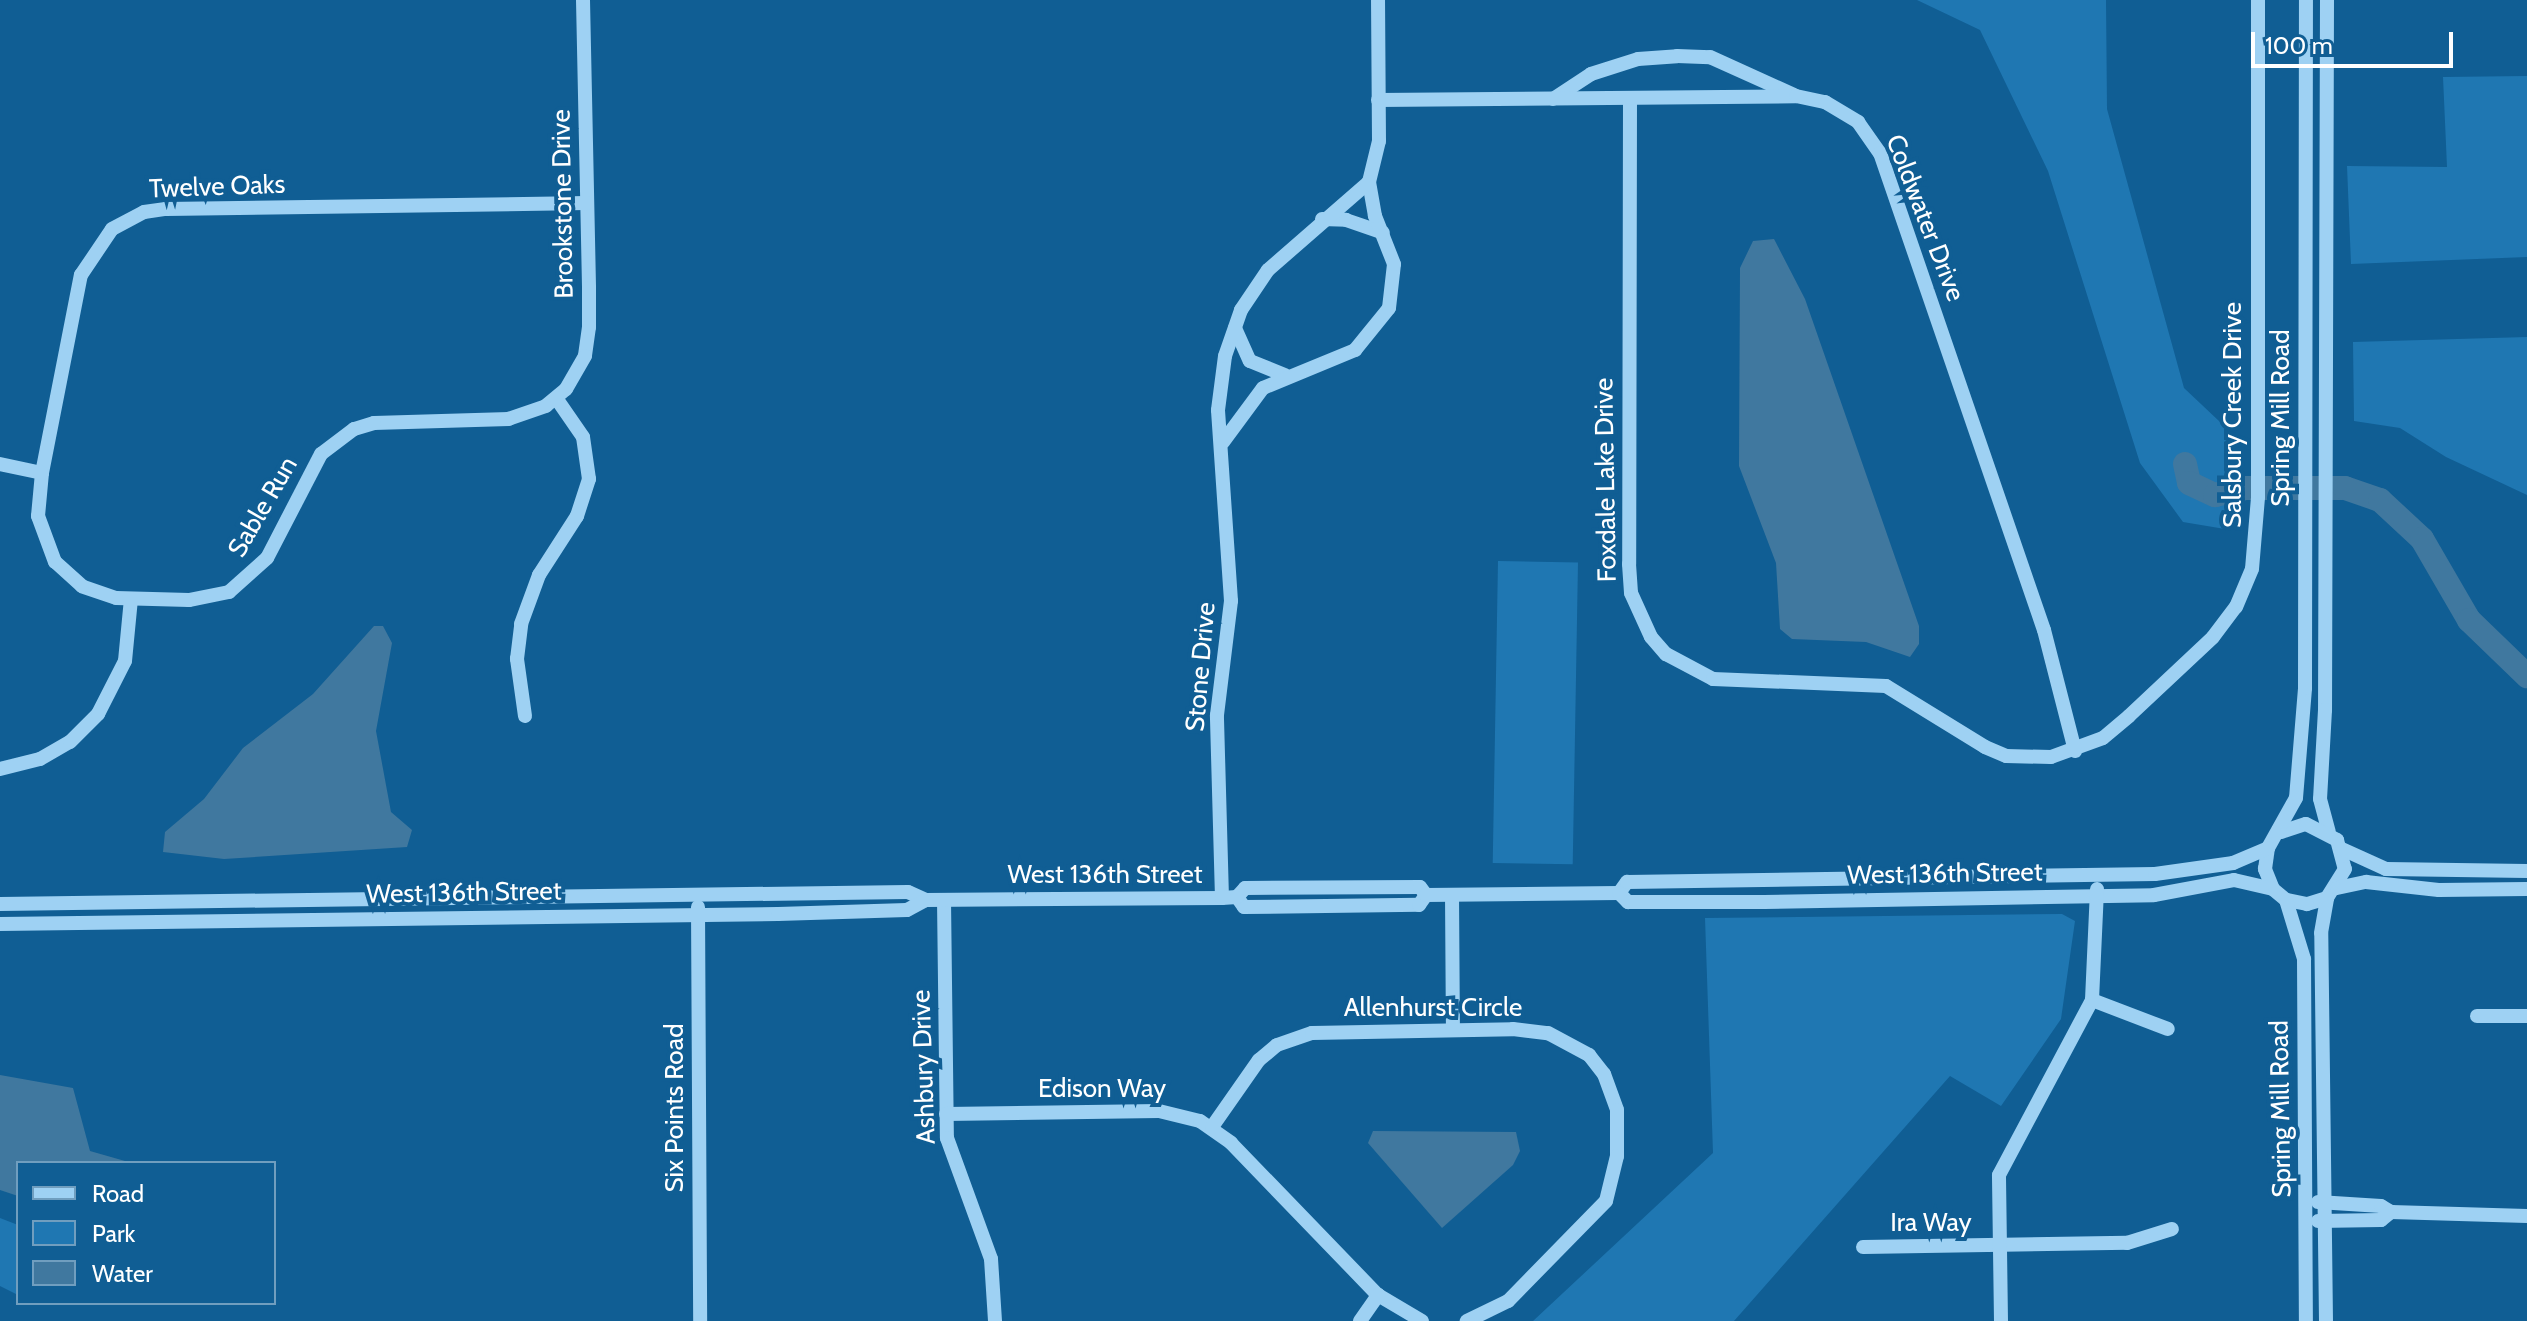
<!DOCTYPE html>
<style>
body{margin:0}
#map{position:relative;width:2527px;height:1321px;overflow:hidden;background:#105e94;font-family:Cabin,sans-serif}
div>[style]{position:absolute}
.green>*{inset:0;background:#1f77b2;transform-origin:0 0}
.water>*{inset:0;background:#40789f}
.river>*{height:24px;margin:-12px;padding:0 12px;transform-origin:12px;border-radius:12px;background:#40789f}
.minor>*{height:14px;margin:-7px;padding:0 7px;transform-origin:7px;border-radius:7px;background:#9ed1f3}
span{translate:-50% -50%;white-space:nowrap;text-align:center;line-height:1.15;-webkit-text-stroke:8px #105e94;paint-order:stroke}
.street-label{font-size:26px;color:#fff}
.legend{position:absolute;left:16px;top:1161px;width:260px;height:144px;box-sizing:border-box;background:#105e94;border:2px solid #709ebf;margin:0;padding:10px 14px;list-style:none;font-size:24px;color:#fff}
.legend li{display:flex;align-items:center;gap:16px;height:40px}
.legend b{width:40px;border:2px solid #709ebf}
.scale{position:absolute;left:2251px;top:32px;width:202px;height:36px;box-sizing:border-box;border:4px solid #fff;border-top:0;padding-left:10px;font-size:24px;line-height:28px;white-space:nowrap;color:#fff;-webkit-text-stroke:6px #105e94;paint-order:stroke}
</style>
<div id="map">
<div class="green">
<i style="clip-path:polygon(1917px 0,2106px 0,2107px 109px,2184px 388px,2237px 438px,2225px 529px,2183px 522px,2140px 463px,2048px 171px,1980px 30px)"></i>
<i style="clip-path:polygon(2527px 76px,2527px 257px,2351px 264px,2347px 166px,2447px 167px,2443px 77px)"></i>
<i style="clip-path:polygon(2527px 337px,2527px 495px,2446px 457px,2400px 428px,2354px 421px,2353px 342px)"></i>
<i style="left:1498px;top:561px;width:80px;height:302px;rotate:1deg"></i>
<i style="clip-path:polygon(2062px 914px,2075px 921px,2061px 1019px,2001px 1106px,1950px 1076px,1734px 1321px,1533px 1321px,1713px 1153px,1705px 918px)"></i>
<i style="clip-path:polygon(0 1218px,18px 1225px,18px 1295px,0 1286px)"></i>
</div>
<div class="water">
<i style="clip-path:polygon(1774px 239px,1805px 299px,1919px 626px,1919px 644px,1910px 657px,1866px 642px,1792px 639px,1780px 629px,1776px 563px,1739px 466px,1740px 268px,1753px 241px)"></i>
<i style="clip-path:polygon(374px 626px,383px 626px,392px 643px,376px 731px,391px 812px,412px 830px,407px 847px,224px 859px,163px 852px,165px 832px,204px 799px,243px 748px,313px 694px)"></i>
<i style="clip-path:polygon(0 1075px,73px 1088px,90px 1151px,132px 1163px,18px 1163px,18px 1196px,0 1190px)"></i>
<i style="clip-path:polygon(1373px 1131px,1516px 1132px,1520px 1151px,1513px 1165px,1442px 1228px,1368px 1143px)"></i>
</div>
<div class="river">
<i style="left:2185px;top:464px;width:19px;rotate:78deg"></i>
<i style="left:2189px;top:483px;width:29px;rotate:25deg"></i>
<i style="left:2215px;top:495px;width:31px;rotate:-13deg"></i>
<i style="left:2245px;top:488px;width:100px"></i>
<i style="left:2345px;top:488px;width:37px;rotate:19deg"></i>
<i style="left:2380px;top:500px;width:57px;rotate:42.9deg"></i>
<i style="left:2422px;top:539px;width:94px;rotate:59.9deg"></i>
<i style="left:2469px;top:620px;width:81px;rotate:44deg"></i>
</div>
<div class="minor">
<i style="left:583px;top:0;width:288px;rotate:88.8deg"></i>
<i style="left:589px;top:288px;width:39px;rotate:90deg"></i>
<i style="left:589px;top:327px;width:29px;rotate:98deg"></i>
<i style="left:585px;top:356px;width:38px;rotate:120deg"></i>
<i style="left:566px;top:389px;width:26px;rotate:140deg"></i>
<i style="left:546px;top:406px;width:39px;rotate:161deg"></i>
<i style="left:509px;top:419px;width:135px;rotate:178.3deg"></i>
<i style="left:374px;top:423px;width:21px;rotate:163deg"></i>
<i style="left:354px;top:429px;width:41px;rotate:142.9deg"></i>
<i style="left:321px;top:454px;width:117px;rotate:117.4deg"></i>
<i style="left:267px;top:558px;width:51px;rotate:138.2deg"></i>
<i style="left:229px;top:592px;width:41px;rotate:168.7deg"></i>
<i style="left:189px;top:600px;width:73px;rotate:-178.4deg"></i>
<i style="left:116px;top:598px;width:36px;rotate:-161deg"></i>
<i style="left:82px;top:586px;width:36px;rotate:-138deg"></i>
<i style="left:55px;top:562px;width:49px;rotate:-110.3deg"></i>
<i style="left:38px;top:516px;width:43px;rotate:-84.7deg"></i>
<i style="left:42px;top:473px;width:202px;rotate:-78.9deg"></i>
<i style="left:81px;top:275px;width:55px;rotate:-56deg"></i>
<i style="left:112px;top:229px;width:36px;rotate:-28deg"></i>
<i style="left:144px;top:212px;width:22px;rotate:-8deg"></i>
<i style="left:166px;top:209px;width:421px;rotate:-0.8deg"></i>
<i style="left:2327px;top:0;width:710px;rotate:90.16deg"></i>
<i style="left:2325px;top:710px;width:89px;rotate:93.2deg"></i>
<i style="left:2320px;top:799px;width:34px;rotate:75deg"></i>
<i style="left:1553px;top:99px;width:45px;rotate:-33.3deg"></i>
<i style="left:1591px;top:74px;width:49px;rotate:-17.7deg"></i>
<i style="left:1638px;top:59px;width:39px;rotate:-4deg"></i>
<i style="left:1677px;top:56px;width:33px;rotate:2deg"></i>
<i style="left:1710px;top:57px;width:92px;rotate:24.3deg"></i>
<i style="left:1630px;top:99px;width:465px;rotate:90.1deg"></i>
<i style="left:1629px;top:564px;width:29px;rotate:86deg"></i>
<i style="left:1631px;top:593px;width:48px;rotate:65.6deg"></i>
<i style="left:1651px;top:637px;width:23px;rotate:49deg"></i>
<i style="left:1666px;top:654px;width:53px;rotate:28deg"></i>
<i style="left:1713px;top:679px;width:173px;rotate:2.3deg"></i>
<i style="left:1886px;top:686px;width:116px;rotate:31.6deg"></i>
<i style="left:1985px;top:747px;width:23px;rotate:23deg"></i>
<i style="left:2006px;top:756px;width:45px;rotate:1.3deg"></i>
<i style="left:2051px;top:757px;width:55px;rotate:-20.1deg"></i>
<i style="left:2103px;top:738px;width:34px;rotate:-40deg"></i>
<i style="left:2129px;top:716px;width:115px;rotate:-43.2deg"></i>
<i style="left:2213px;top:637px;width:38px;rotate:-53deg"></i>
<i style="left:2236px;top:607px;width:41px;rotate:-67.2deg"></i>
<i style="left:2252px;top:569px;width:72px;rotate:-85.2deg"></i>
<i style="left:2258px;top:497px;width:497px;rotate:-90deg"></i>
<i style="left:1378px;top:100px;width:418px;rotate:-0.5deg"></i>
<i style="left:1796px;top:96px;width:30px;rotate:12deg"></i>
<i style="left:1825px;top:102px;width:39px;rotate:31deg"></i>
<i style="left:1858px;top:122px;width:38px;rotate:55deg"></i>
<i style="left:1880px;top:153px;width:504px;rotate:71.03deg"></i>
<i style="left:2044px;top:630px;width:125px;rotate:75.6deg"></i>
<i style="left:1322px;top:219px;width:24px;rotate:2deg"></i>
<i style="left:1346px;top:220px;width:39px;rotate:19deg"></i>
<i style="left:1235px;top:328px;width:36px;rotate:66deg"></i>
<i style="left:1250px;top:361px;width:38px;rotate:22deg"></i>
<i style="left:1223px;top:442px;width:67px;rotate:-53.5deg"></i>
<i style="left:1263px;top:388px;width:100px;rotate:-22.4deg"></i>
<i style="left:1355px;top:350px;width:54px;rotate:-51deg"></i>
<i style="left:1389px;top:308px;width:44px;rotate:-83.5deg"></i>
<i style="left:1394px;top:264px;width:52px;rotate:-111.6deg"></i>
<i style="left:1375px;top:216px;width:35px;rotate:-100deg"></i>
<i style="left:1369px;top:182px;width:42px;rotate:-76.3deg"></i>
<i style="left:1379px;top:141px;width:141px;rotate:-90.4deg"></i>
<i style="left:0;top:464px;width:43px;rotate:12.1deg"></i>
<i style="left:525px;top:716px;width:58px;rotate:-98deg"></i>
<i style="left:517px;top:659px;width:35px;rotate:-83deg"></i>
<i style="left:521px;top:624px;width:52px;rotate:-69.8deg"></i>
<i style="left:539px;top:575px;width:70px;rotate:-57.2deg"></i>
<i style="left:577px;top:516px;width:39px;rotate:-72deg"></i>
<i style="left:589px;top:479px;width:42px;rotate:-98.1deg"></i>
<i style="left:583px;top:437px;width:47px;rotate:-124.7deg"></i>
<i style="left:0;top:769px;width:41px;rotate:-14deg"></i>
<i style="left:40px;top:759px;width:34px;rotate:-30deg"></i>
<i style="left:70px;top:742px;width:40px;rotate:-45deg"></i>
<i style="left:98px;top:714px;width:59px;rotate:-63deg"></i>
<i style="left:125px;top:661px;width:62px;rotate:-84.5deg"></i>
<i style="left:2281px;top:832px;width:26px;rotate:-18deg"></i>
<i style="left:2306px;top:824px;width:35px;rotate:27deg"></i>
<i style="left:2337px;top:840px;width:30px;rotate:75deg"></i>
<i style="left:2345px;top:869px;width:34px;rotate:122deg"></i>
<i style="left:2327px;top:898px;width:21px;rotate:163deg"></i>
<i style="left:2307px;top:904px;width:21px;rotate:-169deg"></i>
<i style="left:2286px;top:900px;width:17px;rotate:-140deg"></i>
<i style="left:2273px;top:889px;width:22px;rotate:-112deg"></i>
<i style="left:2265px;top:869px;width:21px;rotate:-82deg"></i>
<i style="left:2268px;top:848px;width:57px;rotate:-60.8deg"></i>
<i style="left:2296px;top:798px;width:110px;rotate:-85.3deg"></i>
<i style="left:2305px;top:688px;width:688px;rotate:-89.92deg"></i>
<i style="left:2342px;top:849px;width:48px;rotate:24.4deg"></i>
<i style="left:2386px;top:869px;width:141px;rotate:0.8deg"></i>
<i style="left:2337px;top:888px;width:30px;rotate:-12deg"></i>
<i style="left:2366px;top:882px;width:73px;rotate:6.3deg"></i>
<i style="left:2439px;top:890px;width:88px;rotate:-0.7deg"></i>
<i style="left:1619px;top:893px;width:14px;rotate:-54deg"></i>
<i style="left:1627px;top:882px;width:528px;rotate:-0.87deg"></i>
<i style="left:2155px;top:874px;width:79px;rotate:-8deg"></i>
<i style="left:2233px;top:863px;width:38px;rotate:-23deg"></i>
<i style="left:1452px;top:895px;width:135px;rotate:89.6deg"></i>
<i style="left:1237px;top:897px;width:12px;rotate:55deg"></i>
<i style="left:1244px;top:907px;width:175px;rotate:-0.7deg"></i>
<i style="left:1419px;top:905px;width:12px;rotate:-55deg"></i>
<i style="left:1222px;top:898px;width:183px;rotate:-91.6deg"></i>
<i style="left:1217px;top:715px;width:115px;rotate:-83deg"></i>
<i style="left:1231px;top:601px;width:191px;rotate:-93.9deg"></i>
<i style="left:1218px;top:410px;width:54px;rotate:-82.6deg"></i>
<i style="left:1225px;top:356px;width:49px;rotate:-70.8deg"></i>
<i style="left:1241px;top:310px;width:48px;rotate:-56deg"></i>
<i style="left:1268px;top:270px;width:134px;rotate:-41.1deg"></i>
<i style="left:944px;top:900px;width:238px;rotate:89.3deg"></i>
<i style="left:947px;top:1138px;width:129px;rotate:70deg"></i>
<i style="left:991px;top:1259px;width:62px;rotate:86.3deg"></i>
<i style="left:2286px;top:900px;width:62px;rotate:73deg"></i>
<i style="left:2304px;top:959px;width:362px;rotate:89.7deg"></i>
<i style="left:0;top:904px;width:908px;rotate:-0.76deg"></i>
<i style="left:908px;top:892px;width:20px;rotate:24deg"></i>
<i style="left:926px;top:900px;width:296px;rotate:-0.4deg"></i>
<i style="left:1222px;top:898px;width:15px;rotate:-4deg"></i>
<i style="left:1237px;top:897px;width:12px;rotate:-48deg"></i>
<i style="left:1245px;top:888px;width:175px;rotate:-0.3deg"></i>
<i style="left:1420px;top:887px;width:10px;rotate:53deg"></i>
<i style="left:1426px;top:895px;width:193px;rotate:-0.6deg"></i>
<i style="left:1619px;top:893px;width:13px;rotate:45deg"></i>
<i style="left:1628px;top:902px;width:136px"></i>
<i style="left:1764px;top:902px;width:390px;rotate:-1deg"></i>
<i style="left:2154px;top:895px;width:81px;rotate:-10.6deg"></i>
<i style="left:2234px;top:880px;width:40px;rotate:13deg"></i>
<i style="left:698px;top:907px;width:414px;rotate:89.7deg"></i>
<i style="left:0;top:924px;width:778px;rotate:-0.74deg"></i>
<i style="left:778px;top:914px;width:129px;rotate:-1.8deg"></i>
<i style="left:907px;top:910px;width:21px;rotate:-28deg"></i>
<i style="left:2092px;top:1000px;width:81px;rotate:20.9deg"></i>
<i style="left:2477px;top:1016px;width:50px"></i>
<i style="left:946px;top:1114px;width:213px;rotate:-0.8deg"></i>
<i style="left:1159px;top:1111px;width:42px;rotate:13.7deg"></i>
<i style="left:1200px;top:1121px;width:38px;rotate:35deg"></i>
<i style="left:1231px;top:1143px;width:211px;rotate:46deg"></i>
<i style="left:1378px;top:1295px;width:51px;rotate:30.6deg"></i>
<i style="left:1212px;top:1127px;width:82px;rotate:-55deg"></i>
<i style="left:1259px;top:1060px;width:23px;rotate:-40deg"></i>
<i style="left:1277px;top:1045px;width:37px;rotate:-19deg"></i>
<i style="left:1312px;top:1033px;width:201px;rotate:-1.1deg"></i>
<i style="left:1513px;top:1029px;width:35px;rotate:7deg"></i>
<i style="left:1548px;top:1033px;width:47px;rotate:28.2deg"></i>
<i style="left:1589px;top:1055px;width:24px;rotate:52deg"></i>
<i style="left:1604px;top:1074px;width:38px;rotate:70deg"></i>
<i style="left:1617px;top:1110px;width:46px;rotate:90deg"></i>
<i style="left:1617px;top:1156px;width:46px;rotate:103.7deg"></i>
<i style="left:1606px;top:1201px;width:140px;rotate:134.4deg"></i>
<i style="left:1508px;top:1301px;width:46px;rotate:154deg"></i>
<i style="left:2318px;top:1202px;width:63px;rotate:3.6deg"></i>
<i style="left:2381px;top:1206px;width:12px;rotate:31deg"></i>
<i style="left:2391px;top:1212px;width:136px;rotate:1.7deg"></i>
<i style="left:2318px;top:1221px;width:63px;rotate:-0.9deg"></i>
<i style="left:2381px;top:1220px;width:13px;rotate:-39deg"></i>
<i style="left:1863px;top:1247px;width:264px;rotate:-0.9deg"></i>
<i style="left:2127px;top:1243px;width:47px;rotate:-17.3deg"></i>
<i style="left:1360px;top:1321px;width:32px;rotate:-55deg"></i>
<i style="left:2001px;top:1321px;width:146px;rotate:-90.8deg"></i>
<i style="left:1999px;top:1175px;width:198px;rotate:-62deg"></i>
<i style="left:2092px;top:1000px;width:111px;rotate:-87.4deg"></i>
<i style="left:2326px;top:1321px;width:388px;rotate:-90.7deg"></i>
<i style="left:2321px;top:933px;width:36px;rotate:-80deg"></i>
</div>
<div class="street-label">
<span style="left:217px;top:187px;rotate:-2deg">Twelve Oaks</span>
<span style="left:563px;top:204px;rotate:-91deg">Brookstone Drive</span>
<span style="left:1925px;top:218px;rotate:69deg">Coldwater Drive</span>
<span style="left:2233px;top:415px;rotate:-90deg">Salsbury Creek Drive</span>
<span style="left:2281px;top:418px;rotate:-90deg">Spring Mill Road</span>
<span style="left:1606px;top:480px;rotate:-91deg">Foxdale Lake Drive</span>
<span style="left:263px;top:507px;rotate:-60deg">Sable Run</span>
<span style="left:1201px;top:667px;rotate:-85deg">Stone Drive</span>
<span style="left:1945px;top:874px;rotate:-1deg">West 136th Street</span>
<span style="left:1105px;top:875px">West 136th Street</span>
<span style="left:464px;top:893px;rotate:-1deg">West 136th Street</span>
<span style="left:1433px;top:1008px">Allenhurst Circle</span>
<span style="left:924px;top:1067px;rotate:-92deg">Ashbury Drive</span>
<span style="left:1102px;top:1089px">Edison Way</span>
<span style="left:675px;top:1108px;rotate:-90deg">Six Points Road</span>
<span style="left:2281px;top:1109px;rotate:-91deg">Spring Mill Road</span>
<span style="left:1931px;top:1223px">Ira Way</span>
</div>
<ul class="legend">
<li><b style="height:10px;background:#9ed1f3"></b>Road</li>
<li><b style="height:22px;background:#1f77b2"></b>Park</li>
<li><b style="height:22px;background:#40789f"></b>Water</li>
</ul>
<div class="scale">100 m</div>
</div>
